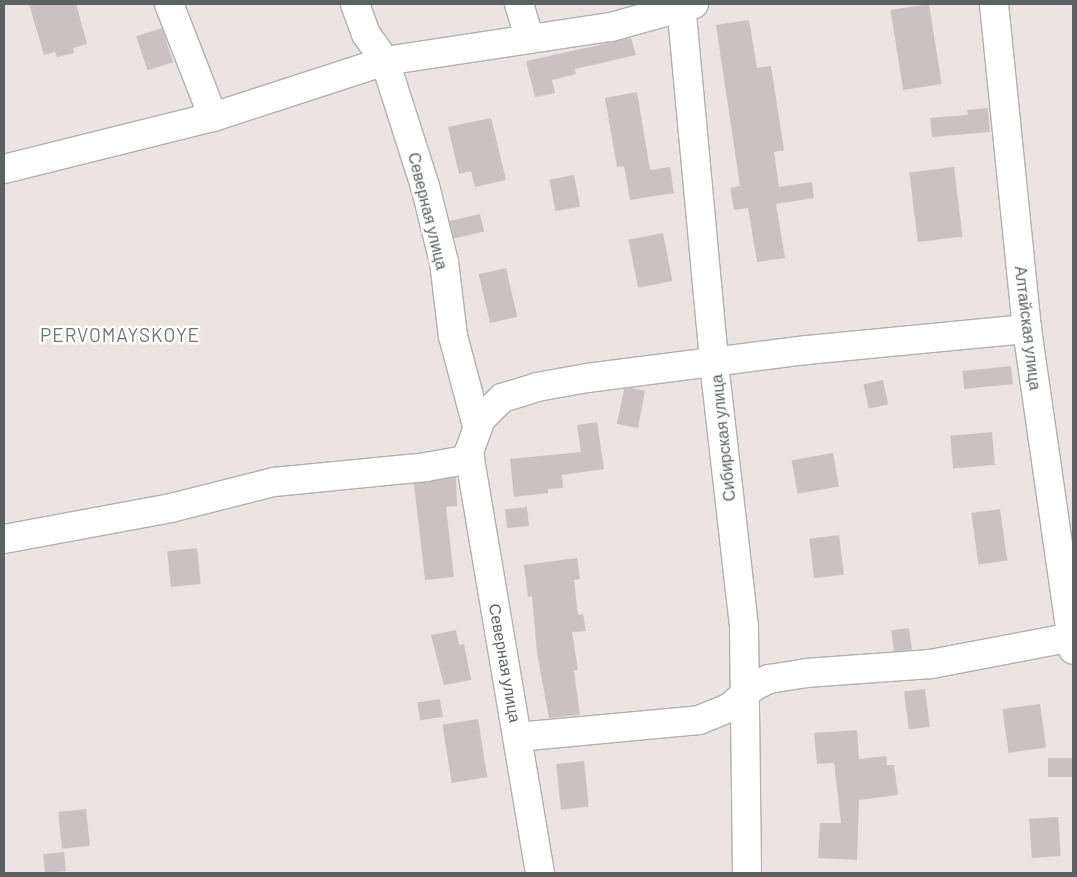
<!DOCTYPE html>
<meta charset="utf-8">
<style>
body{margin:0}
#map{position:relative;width:1077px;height:877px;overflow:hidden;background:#ece3e3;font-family:Barlow,sans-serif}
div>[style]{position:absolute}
.building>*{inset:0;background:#cac1c2;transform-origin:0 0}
.roads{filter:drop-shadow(1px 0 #acb2b1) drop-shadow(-1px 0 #acb2b1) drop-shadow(0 1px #acb2b1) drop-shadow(0 -1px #acb2b1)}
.minor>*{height:28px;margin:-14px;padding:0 14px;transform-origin:14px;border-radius:14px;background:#fff}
span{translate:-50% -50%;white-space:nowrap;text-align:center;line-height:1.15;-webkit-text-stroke:5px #fff;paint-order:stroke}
.street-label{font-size:16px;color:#5b6261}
.quarter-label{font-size:19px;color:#6c7472;letter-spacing:1px}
.frame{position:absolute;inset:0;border:5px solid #5b6261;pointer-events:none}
</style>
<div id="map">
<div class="building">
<i style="clip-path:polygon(29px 4px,76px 4px,87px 44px,73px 48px,74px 53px,57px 57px,55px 52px,44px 55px)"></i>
<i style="left:929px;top:4px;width:81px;height:39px;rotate:81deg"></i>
<i style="clip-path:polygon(749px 20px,757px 68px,771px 66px,784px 150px,774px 152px,779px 187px,812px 182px,814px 198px,776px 204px,785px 258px,757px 262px,748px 208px,734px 210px,730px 188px,740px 186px,716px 25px)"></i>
<i style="left:162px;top:28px;width:36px;height:27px;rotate:72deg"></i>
<i style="clip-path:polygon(631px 38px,636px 55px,575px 69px,576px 74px,552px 80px,555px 93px,535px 97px,526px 61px)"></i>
<i style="clip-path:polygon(637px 92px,650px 170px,670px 167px,674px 193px,630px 200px,624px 166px,617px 167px,605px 98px)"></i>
<i style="clip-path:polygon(988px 108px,990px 132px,932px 137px,930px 118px,968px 115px,967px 110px)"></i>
<i style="clip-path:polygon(491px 118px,506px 180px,475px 187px,471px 171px,459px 174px,448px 127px)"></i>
<i style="left:954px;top:167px;width:70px;height:45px;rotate:83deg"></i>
<i style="left:574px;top:175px;width:32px;height:25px;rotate:79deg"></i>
<i style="left:480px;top:214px;width:18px;height:31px;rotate:77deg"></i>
<i style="left:663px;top:233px;width:49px;height:35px;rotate:79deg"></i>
<i style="left:506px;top:268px;width:50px;height:28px;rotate:77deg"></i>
<i style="left:1011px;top:366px;width:18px;height:49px;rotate:84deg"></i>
<i style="left:883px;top:380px;width:25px;height:20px;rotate:78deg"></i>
<i style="clip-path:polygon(631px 388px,645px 391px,638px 428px,617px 424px,624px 389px)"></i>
<i style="clip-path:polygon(597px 422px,604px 469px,562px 475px,563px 488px,548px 489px,548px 493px,514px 497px,510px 459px,581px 452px,577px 425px)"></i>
<i style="left:992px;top:432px;width:33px;height:42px;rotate:85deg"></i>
<i style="left:833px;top:453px;width:34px;height:42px;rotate:80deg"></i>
<i style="clip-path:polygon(456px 477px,457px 506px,446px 507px,454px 577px,425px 580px,414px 484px)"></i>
<i style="left:527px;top:507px;width:19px;height:22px;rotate:84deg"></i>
<i style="left:1000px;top:509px;width:52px;height:29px;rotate:82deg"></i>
<i style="left:839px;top:535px;width:40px;height:30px;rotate:83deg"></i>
<i style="left:197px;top:548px;width:36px;height:30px;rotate:84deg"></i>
<i style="clip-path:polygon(577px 558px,580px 579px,574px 580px,578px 615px,583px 614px,586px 631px,572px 632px,578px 670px,574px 671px,580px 715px,549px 718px,537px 653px,532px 596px,528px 597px,524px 565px)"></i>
<i style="left:909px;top:628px;width:22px;height:18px;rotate:82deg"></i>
<i style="clip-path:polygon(456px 630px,459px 645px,464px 644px,471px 680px,444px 685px,431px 635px)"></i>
<i style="left:925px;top:689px;width:38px;height:21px;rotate:83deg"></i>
<i style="left:440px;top:699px;width:18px;height:23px;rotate:81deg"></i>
<i style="left:1040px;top:704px;width:44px;height:38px;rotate:82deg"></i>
<i style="left:478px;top:719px;width:59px;height:36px;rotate:81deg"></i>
<i style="clip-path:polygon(857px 730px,859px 759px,886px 756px,887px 765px,894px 765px,898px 795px,859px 800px,857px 860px,818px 858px,820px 823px,841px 823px,834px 763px,817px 764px,814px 733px)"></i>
<i style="left:1073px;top:758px;width:19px;height:25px;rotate:90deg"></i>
<i style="left:584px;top:761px;width:46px;height:28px;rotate:84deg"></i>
<i style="left:86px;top:809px;width:37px;height:28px;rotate:84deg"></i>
<i style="left:1058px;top:817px;width:39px;height:29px;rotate:86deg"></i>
<i style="left:64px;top:852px;width:19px;height:21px;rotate:84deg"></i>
</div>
<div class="roads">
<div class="minor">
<i style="left:169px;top:4px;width:121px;rotate:68.7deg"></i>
<i style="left:355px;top:4px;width:32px;rotate:70deg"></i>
<i style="left:366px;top:34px;width:33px;rotate:55deg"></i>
<i style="left:385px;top:61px;width:131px;rotate:72.3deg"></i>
<i style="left:425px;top:186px;width:78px;rotate:76deg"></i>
<i style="left:444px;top:262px;width:75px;rotate:83.1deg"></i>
<i style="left:453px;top:336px;width:93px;rotate:75.1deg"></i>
<i style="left:519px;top:4px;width:34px;rotate:73deg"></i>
<i style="left:681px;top:4px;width:361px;rotate:84.7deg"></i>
<i style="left:714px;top:363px;width:266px;rotate:83.5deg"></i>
<i style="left:744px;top:627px;width:246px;rotate:89.3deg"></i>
<i style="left:994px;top:4px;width:327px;rotate:84.2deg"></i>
<i style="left:1027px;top:329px;width:324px;rotate:81.8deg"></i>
<i style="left:4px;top:169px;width:215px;rotate:-14deg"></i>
<i style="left:213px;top:117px;width:181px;rotate:-18deg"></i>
<i style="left:385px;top:61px;width:229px;rotate:-8.6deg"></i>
<i style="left:611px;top:27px;width:86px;rotate:-15.5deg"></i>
<i style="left:4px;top:539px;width:170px;rotate:-10.5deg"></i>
<i style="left:171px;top:508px;width:106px;rotate:-14.2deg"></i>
<i style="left:274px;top:482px;width:153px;rotate:-5.6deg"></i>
<i style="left:426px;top:467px;width:45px;rotate:-10.3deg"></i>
<i style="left:517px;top:737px;width:183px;rotate:-5.3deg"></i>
<i style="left:699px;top:720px;width:32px;rotate:-22deg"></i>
<i style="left:729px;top:708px;width:32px;rotate:-41deg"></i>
<i style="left:753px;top:687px;width:18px;rotate:-27deg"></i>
<i style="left:769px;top:679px;width:37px;rotate:-9deg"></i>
<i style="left:806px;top:673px;width:125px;rotate:-4.1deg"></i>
<i style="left:931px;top:664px;width:145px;rotate:-10.8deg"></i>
<i style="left:540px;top:873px;width:427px;rotate:-99.6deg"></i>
<i style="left:469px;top:452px;width:35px;rotate:-70deg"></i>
<i style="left:481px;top:419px;width:30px;rotate:-45deg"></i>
<i style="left:502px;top:398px;width:37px;rotate:-17deg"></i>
<i style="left:537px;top:387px;width:51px;rotate:-10.2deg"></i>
<i style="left:587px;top:378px;width:222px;rotate:-7.3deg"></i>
<i style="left:807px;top:350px;width:221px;rotate:-5.5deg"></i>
</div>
</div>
<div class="street-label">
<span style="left:428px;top:211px;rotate:76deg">Северная улица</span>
<span style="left:1028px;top:328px;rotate:83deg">Алтайская улица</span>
<span style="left:723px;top:438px;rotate:-96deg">Сибирская улица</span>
<span style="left:505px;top:663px;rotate:80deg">Северная улица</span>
</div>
<div class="quarter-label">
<span style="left:120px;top:335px">PERVOMAYSKOYE</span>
</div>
<div class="frame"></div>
</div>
